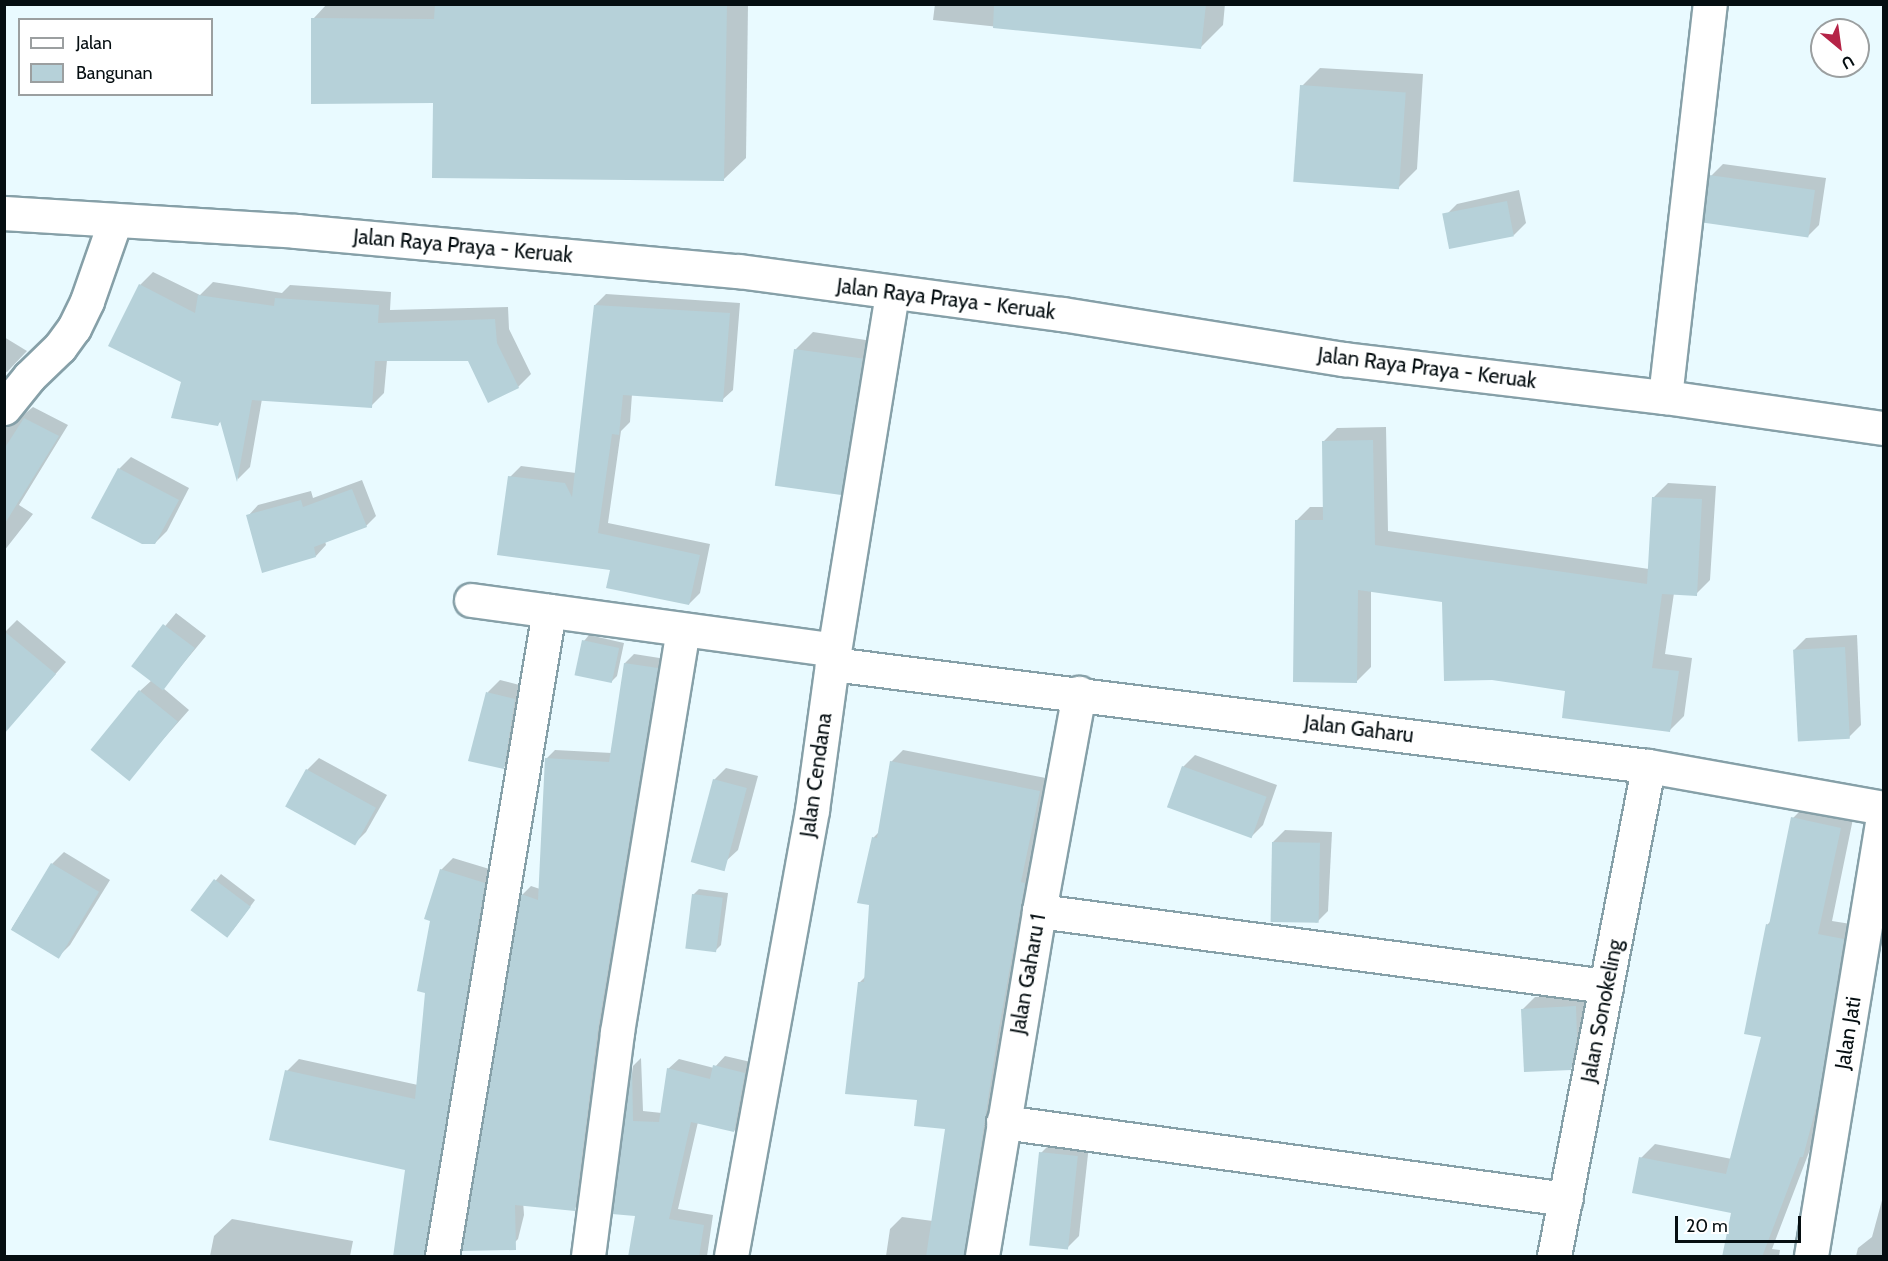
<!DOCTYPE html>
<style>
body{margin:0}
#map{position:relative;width:1888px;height:1261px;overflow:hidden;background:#e9faff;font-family:Cabin,sans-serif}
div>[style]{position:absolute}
.shadow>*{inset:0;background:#0003}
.building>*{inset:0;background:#b6d1d9;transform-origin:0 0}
.roads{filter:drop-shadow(2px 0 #86a0a8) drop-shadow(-2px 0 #86a0a8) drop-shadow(0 2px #86a0a8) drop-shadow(0 -2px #86a0a8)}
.minor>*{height:33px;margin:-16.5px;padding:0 16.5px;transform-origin:16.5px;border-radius:16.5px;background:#fff}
.major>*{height:33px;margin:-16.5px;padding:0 16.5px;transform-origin:16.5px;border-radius:16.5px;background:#fff}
span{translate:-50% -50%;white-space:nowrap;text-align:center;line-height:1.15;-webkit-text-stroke:6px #fff;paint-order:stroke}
.street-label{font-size:21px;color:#050e11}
.frame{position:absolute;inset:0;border:6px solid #050e11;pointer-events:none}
.legend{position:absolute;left:18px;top:18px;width:195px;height:78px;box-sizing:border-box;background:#fff;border:2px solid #9b9fa0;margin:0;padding:8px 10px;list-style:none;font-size:18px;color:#050e11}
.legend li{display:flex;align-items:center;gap:12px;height:30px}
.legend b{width:30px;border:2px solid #9b9fa0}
.north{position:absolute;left:1810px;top:18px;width:60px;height:60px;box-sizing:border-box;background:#fff;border:2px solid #9b9fa0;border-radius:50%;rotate:151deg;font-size:16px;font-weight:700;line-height:24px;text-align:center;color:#050e11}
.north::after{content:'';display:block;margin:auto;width:21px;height:27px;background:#b52447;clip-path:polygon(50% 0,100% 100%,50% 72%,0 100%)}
.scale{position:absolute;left:1675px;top:1216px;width:126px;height:27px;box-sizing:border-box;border:3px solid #050e11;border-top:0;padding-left:8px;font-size:18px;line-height:21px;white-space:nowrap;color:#050e11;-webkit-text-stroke:4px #fff;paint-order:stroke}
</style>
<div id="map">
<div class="shadow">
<i style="clip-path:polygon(327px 4px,748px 4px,746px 158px,724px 179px,435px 102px,313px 19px)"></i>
<i style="clip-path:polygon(935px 4px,1225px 4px,1223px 25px,1200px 48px,933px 20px)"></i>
<i style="clip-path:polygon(1320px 68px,1423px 74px,1417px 169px,1399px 187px,1302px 86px)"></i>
<i style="clip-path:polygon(1723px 164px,1826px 178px,1819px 225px,1807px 237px,1711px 176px)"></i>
<i style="clip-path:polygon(1519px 190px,1526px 223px,1514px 235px,1445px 216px,1457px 204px)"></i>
<i style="clip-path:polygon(153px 272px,200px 295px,213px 282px,282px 293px,290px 285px,391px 292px,390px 310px,508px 307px,509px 329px,531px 374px,518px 387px,469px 359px,387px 360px,384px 393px,371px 406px,262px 399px,250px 467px,238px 479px,222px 420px,217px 425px,183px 381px,140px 285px)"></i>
<i style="clip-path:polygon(606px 294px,740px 303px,733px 390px,722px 400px,632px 394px,630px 422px,621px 431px,608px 523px,710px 544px,700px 593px,689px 604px,611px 568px,510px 477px,521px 466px,576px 473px,595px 305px)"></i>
<i style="clip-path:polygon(813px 332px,879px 342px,858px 476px,840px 493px,795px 350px)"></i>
<i style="clip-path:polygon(4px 337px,27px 351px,7px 372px,4px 371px)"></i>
<i style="clip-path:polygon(33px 407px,68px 425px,19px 505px,33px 514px,4px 551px,4px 413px,12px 416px,22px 416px)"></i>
<i style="clip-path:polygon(1386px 427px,1388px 531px,1649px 569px,1654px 497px,1668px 483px,1716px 486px,1710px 580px,1696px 594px,1674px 593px,1665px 654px,1692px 658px,1684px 716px,1670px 730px,1567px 689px,1443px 601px,1371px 591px,1371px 667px,1357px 681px,1296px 521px,1310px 507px,1324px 507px,1323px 442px,1337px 428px)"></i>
<i style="clip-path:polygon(131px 457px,189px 488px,167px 531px,155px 543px,119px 469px)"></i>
<i style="clip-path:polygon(362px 480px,376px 516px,366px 526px,325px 541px,326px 545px,316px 556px,248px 516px,258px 505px,311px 491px,313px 498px)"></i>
<i style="clip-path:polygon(176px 613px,206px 636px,163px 688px,189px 710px,128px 779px,140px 691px,152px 680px,133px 665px)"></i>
<i style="clip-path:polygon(17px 620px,66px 662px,16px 719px,4px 633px)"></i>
<i style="clip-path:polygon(589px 635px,624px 643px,617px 676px,611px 682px,584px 641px)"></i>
<i style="clip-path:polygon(1857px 635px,1861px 725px,1849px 737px,1794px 650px,1806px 638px)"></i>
<i style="clip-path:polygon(634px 654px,666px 659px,583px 1200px,574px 1209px,523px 1200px,524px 1215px,518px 1239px,509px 1248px,522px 895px,531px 886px,540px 889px,546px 759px,555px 750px,612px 753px,625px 663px)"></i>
<i style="clip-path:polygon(500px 680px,527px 687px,515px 756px,503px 768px,488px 692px)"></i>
<i style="clip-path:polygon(903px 750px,1051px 779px,974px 1256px,886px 1256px,890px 1229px,902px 1217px,933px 1221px,947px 1128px,918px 1098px,860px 982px,866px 976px,874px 837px,880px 831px,891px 762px)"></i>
<i style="clip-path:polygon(1195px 755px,1277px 785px,1263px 825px,1251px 837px,1183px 767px)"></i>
<i style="clip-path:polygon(319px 758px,387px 795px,366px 832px,354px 844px,307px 770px)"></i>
<i style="clip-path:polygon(726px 768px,758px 776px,738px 850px,725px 862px,714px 780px)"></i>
<i style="clip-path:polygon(1807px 804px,1854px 814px,1832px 921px,1857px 925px,1816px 1142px,1811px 1147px,1772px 1249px,1780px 1250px,1779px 1256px,1724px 1256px,1733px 1212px,1641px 1158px,1655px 1144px,1732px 1159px,1763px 1036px,1767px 925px,1771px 921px,1793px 818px)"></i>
<i style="clip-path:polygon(1285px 830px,1332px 832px,1328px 911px,1316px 923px,1273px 842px)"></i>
<i style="clip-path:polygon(64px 852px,110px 880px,70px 945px,58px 957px,12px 928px,52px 864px)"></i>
<i style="clip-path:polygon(453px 858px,496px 871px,437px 1228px,425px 1240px,407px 1169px,287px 1071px,299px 1059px,418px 1085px,441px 870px)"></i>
<i style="clip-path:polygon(221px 874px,255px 900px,233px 930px,193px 909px)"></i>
<i style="clip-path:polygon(699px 889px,728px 893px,721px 945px,715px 951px,693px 895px)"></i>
<i style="clip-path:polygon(1587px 995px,1582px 1056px,1570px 1069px,1523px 1009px,1535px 997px)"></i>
<i style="clip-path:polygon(725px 1056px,755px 1063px,744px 1120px,734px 1131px,698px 1122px,678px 1209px,713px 1215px,707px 1256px,629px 1256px,637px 1215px,614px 1213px,633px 1066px,641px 1058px,643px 1111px,662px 1113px,668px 1069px,679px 1059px,714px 1068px)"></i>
<i style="clip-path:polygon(1053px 1141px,1089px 1145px,1079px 1236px,1067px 1248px,1041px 1153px)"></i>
<i style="clip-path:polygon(1884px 1193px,1884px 1256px,1856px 1256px,1858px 1248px,1872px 1237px)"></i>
<i style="clip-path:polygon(232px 1219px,353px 1241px,350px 1256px,210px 1256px,214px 1236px)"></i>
</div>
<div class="building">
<i style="clip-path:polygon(435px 4px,727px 4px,724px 181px,432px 178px,433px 103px,311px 104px,311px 18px,434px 19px)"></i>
<i style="clip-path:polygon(994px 4px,1206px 4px,1201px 49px,993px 28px)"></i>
<i style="left:1300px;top:85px;width:106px;height:97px;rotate:4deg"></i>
<i style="left:1709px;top:175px;width:107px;height:48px;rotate:8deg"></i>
<i style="left:1507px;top:201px;width:36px;height:66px;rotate:79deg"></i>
<i style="clip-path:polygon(139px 284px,195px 313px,198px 295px,274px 306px,275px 298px,379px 305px,378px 323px,495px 319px,497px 343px,519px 388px,488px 403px,468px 361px,375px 361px,372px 408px,252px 400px,237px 482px,220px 421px,218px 426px,171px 418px,181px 382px,108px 346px)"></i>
<i style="clip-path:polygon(594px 305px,730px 313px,723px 402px,623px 395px,619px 435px,612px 434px,598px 533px,700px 555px,689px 605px,606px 588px,610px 570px,497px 555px,508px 476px,565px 483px,572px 497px)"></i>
<i style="left:794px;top:349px;width:69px;height:138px;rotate:8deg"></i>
<i style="clip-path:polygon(24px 418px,59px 436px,4px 525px,4px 449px)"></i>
<i style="clip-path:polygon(1373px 440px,1375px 545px,1647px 584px,1652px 497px,1702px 499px,1697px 596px,1662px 594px,1652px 668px,1679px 671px,1670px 732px,1562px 718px,1565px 691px,1492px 680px,1444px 681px,1442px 602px,1358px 590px,1357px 683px,1293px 682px,1295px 520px,1323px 520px,1322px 441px)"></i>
<i style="clip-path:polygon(118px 468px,179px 500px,155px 544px,142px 544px,91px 518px)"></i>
<i style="clip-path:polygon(352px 489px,367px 527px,314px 547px,316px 557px,262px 573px,246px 515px,301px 500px,303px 507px)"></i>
<i style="left:163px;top:624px;width:40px;height:53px;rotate:37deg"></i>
<i style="clip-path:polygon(4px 631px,56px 674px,4px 734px)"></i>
<i style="left:582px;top:640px;width:38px;height:36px;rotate:12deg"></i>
<i style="left:1845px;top:647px;width:92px;height:52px;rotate:87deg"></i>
<i style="clip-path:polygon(624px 663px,658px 668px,598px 1029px,575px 1211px,515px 1205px,516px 1250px,462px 1251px,521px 894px,538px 900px,545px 758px,609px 762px)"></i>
<i style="left:139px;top:690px;width:50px;height:77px;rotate:39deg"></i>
<i style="clip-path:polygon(486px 692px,515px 699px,504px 769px,468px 761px)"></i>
<i style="clip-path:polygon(890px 761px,1040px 791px,1021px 882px,1025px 883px,998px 1034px,964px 1257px,926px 1257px,945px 1129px,914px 1126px,917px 1100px,845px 1094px,858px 982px,864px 982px,869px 905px,857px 903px,872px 837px,877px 838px)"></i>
<i style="left:1182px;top:766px;width:90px;height:44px;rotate:20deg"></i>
<i style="left:306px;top:769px;width:80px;height:43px;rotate:29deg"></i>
<i style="left:713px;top:779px;width:35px;height:86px;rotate:15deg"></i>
<i style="clip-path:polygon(1791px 817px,1841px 828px,1818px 934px,1844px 939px,1818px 1100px,1803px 1157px,1800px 1157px,1762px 1257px,1722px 1257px,1731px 1213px,1632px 1193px,1639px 1157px,1726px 1174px,1761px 1037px,1744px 1034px,1766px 924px,1769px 925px)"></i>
<i style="left:1272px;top:842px;width:48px;height:80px;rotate:1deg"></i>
<i style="left:51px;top:863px;width:56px;height:78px;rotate:31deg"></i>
<i style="clip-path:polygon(440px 869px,485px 883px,424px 1257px,393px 1257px,405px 1170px,269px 1140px,285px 1070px,415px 1099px,425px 993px,417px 991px,430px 921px,424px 919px)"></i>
<i style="left:214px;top:879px;width:46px;height:39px;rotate:37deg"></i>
<i style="left:692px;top:894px;width:31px;height:55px;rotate:7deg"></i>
<i style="clip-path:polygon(1576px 1006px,1577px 1037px,1571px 1070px,1524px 1072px,1521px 1009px)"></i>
<i style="clip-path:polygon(632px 1065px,633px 1121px,659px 1122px,667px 1068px,710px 1079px,713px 1065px,745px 1073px,734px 1132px,691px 1122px,669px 1219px,704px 1225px,699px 1257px,628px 1257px,635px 1216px,612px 1214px)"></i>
<i style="left:1039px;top:1152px;width:39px;height:94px;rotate:6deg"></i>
</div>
<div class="roads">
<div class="minor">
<i style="left:1665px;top:397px;width:396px;rotate:-83.5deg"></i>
<i style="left:4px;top:408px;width:40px;rotate:-51deg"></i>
<i style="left:29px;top:377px;width:43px;rotate:-44.1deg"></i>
<i style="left:60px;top:347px;width:24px;rotate:-54deg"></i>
<i style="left:74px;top:328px;width:30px;rotate:-64deg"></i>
<i style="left:87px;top:301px;width:85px;rotate:-70.7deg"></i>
<i style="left:471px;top:600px;width:366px;rotate:7.8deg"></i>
<i style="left:832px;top:664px;width:822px;rotate:7.13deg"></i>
<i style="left:1648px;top:766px;width:240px;rotate:10.1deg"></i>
<i style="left:1039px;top:911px;width:572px;rotate:7.54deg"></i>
<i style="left:1003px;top:1122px;width:568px;rotate:7.79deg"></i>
<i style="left:442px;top:1256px;width:654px;rotate:-80.58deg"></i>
<i style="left:588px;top:1256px;width:226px;rotate:-82.6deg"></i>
<i style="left:617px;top:1032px;width:406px;rotate:-80.7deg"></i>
<i style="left:731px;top:1256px;width:453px;rotate:-79.7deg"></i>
<i style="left:812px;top:810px;width:147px;rotate:-82.2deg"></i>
<i style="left:832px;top:664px;width:376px;rotate:-80.8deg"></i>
<i style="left:982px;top:1256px;width:350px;rotate:-80.6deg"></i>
<i style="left:1039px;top:911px;width:222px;rotate:-79.6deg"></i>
<i style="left:1554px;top:1256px;width:499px;rotate:-79.1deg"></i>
<i style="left:1811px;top:1256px;width:453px;rotate:-80.7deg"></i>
</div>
<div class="major">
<i style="left:4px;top:213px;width:293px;rotate:3.5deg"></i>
<i style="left:296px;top:231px;width:445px;rotate:5.2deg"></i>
<i style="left:739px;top:271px;width:326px;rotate:7.6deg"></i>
<i style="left:1062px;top:314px;width:286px;rotate:9.1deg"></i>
<i style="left:1344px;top:359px;width:323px;rotate:6.8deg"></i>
<i style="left:1665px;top:397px;width:221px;rotate:8.1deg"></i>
</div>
</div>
<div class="street-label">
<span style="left:463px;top:246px;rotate:5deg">Jalan Raya Praya - Keruak</span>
<span style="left:946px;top:299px;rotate:7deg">Jalan Raya Praya - Keruak</span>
<span style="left:1427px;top:368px;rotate:7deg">Jalan Raya Praya - Keruak</span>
<span style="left:1359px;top:729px;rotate:7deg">Jalan Gaharu</span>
<span style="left:816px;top:775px;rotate:-82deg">Jalan Cendana</span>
<span style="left:1028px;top:974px;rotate:-80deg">Jalan Gaharu 1</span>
<span style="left:1602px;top:1011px;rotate:-79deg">Jalan Sonokeling</span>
<span style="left:1848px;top:1033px;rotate:-81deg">Jalan Jati</span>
</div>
<div class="frame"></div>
<ul class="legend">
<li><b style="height:8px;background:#fff"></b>Jalan</li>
<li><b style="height:16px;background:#b6d1d9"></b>Bangunan</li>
</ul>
<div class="north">U</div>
<div class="scale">20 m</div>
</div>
